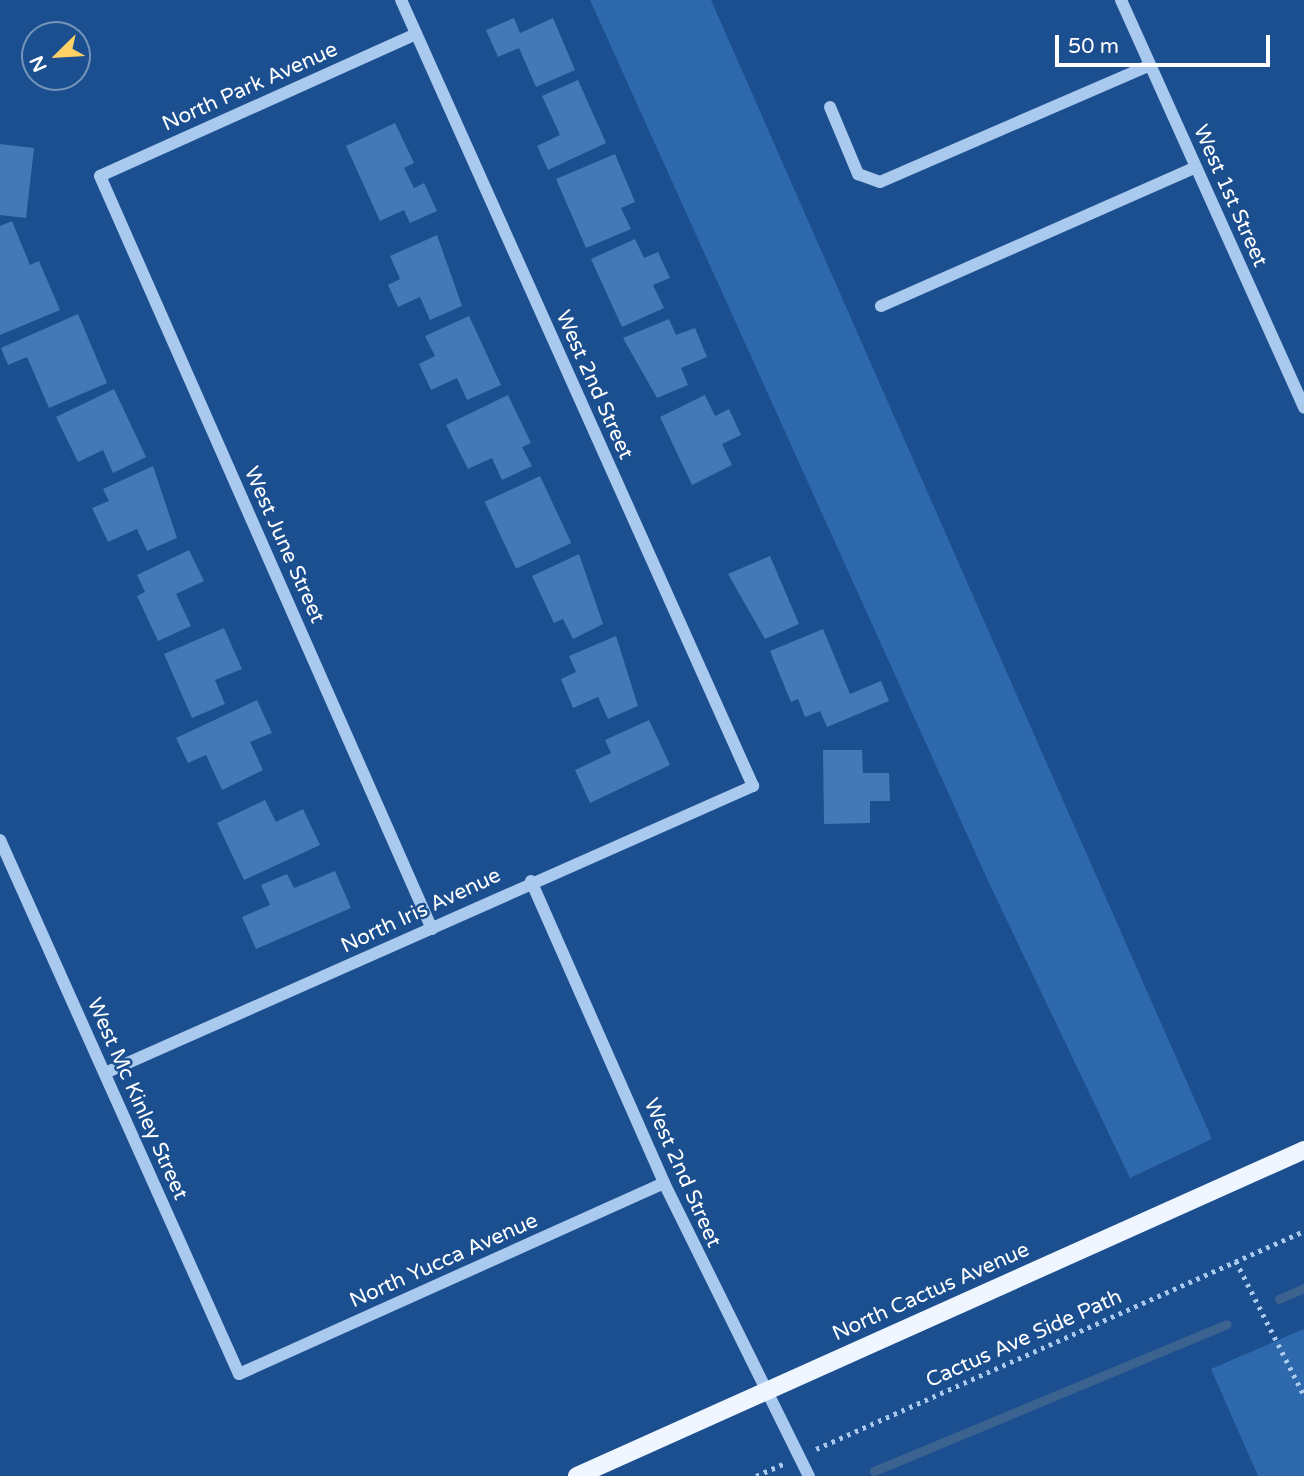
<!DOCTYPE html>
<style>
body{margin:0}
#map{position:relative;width:1304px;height:1476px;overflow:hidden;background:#1b4f8f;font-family:"Varela Round",sans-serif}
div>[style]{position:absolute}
.green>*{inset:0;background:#2e69ad}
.stream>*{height:9px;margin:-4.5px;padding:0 4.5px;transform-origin:4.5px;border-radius:4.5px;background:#3c6290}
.building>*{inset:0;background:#4478b7;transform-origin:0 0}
.path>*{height:4.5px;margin-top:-2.25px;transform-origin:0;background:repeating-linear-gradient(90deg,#a9c9ee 0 3.5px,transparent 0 8.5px)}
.minor>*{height:12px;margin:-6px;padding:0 6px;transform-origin:6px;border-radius:6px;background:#a9c9ee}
.major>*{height:18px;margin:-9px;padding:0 9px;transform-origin:9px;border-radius:9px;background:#f0f6ff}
span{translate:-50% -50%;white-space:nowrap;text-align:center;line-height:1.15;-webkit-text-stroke:5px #1b4f8f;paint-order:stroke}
.street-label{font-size:21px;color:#fff}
.north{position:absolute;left:21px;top:21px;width:70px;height:70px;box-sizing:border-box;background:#1b4f8f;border:2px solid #7695bc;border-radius:50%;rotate:246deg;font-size:19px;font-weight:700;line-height:28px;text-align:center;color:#fff}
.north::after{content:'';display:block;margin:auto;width:24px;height:32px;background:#ffd166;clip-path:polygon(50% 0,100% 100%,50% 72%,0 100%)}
.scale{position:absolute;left:1055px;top:35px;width:215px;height:32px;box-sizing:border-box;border:4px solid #fff;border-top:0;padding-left:9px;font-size:21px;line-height:24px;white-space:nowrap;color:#fff;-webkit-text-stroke:5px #1b4f8f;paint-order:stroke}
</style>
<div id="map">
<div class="green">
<i style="clip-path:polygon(590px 0,711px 0,1212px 1139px,1130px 1178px,989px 883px)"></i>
<i style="clip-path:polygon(1304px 1329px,1304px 1476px,1258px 1476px,1211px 1369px)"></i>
</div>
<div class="stream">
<i style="left:1279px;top:1299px;width:27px;rotate:-24deg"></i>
<i style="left:874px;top:1471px;width:382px;rotate:-22.6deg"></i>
</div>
<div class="building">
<i style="clip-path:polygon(514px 18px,520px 33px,553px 18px,575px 70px,536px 87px,519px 48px,498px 57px,486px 30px)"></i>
<i style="clip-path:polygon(578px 80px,606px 143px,548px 170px,537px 146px,560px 135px,542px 96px)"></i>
<i style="clip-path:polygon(395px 123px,414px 163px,404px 168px,414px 188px,424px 183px,437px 211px,410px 223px,404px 210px,380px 221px,346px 146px)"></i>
<i style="clip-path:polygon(0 144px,34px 148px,26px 218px,0 215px)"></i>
<i style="clip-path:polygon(615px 154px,635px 202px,621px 208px,631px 229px,586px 248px,556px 179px)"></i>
<i style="clip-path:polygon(12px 221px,30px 265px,39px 261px,60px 310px,0 335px,0 226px)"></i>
<i style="clip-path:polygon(437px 235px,462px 306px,430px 320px,420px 297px,398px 307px,388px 285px,400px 279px,390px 256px)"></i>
<i style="clip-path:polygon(635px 239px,644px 258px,658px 252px,670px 278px,653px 285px,664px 308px,622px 327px,591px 259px)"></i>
<i style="clip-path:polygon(78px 314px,107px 383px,49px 408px,27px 357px,8px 365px,1px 348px)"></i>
<i style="clip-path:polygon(469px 316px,501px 385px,467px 400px,457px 378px,431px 390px,419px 364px,435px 356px,425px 336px)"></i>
<i style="clip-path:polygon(669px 319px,676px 335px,695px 328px,707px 357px,681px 368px,688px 385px,657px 398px,623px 338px)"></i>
<i style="clip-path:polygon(114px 389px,146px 457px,113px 473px,103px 450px,78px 462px,56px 417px)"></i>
<i style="clip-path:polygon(508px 395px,531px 443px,522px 447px,532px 466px,502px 480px,492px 458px,468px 469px,446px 425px)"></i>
<i style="clip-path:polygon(705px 395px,715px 416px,729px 409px,741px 435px,722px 444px,732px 465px,692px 485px,660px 417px)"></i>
<i style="clip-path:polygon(153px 466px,177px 538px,147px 551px,137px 529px,108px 542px,92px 508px,109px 501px,103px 489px)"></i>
<i style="left:540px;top:476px;width:74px;height:61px;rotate:65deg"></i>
<i style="clip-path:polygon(189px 550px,204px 581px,176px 594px,191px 626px,158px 641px,137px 596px,145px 592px,137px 575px)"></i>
<i style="clip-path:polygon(579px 554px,603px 624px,573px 639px,563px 619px,554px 623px,532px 576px)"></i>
<i style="clip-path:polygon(770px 556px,799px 624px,765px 639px,728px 574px)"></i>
<i style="clip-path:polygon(224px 628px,242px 669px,215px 680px,225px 704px,192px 718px,164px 654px)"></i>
<i style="clip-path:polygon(823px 629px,850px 694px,881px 681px,889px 701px,827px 727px,820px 711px,805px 717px,798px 699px,791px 702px,770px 651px)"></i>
<i style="clip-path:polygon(616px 636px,638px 706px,608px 719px,598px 697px,573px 708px,561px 679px,576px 672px,569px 656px)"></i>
<i style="clip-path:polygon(257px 700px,272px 733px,250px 742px,263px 770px,222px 790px,206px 755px,188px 763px,176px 738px)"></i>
<i style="clip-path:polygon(649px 720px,670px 765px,590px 803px,575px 770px,611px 753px,605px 740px)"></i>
<i style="clip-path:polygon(823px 750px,862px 750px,863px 773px,889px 773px,890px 801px,870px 801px,870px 823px,824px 824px)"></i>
<i style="clip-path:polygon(265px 800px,276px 822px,303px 809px,320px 845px,244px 880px,217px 823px)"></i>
<i style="clip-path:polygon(335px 871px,351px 908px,256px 949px,242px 917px,270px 905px,261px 885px,287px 874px,294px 888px)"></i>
</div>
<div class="path">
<i style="left:1236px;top:1261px;width:150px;rotate:63.1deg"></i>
<i style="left:816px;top:1449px;width:534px;rotate:-24.07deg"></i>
<i style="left:756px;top:1476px;width:30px;rotate:-24deg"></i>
</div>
<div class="minor">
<i style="left:1121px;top:0;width:447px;rotate:65.8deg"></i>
<i style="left:416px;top:34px;width:346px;rotate:155.8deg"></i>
<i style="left:100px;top:176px;width:823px;rotate:66.21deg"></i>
<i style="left:830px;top:107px;width:73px;rotate:67.3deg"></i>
<i style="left:858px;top:174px;width:23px;rotate:20deg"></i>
<i style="left:880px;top:182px;width:294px;rotate:-23.4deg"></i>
<i style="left:881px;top:306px;width:344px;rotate:-23.8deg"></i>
<i style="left:0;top:840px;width:585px;rotate:65.89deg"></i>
<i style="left:239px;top:1374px;width:466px;rotate:-24.2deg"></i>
<i style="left:531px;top:881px;width:330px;rotate:66.2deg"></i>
<i style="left:664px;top:1183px;width:327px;rotate:63.7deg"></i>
<i style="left:105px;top:1073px;width:709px;rotate:-23.89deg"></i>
<i style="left:753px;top:786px;width:861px;rotate:-114.12deg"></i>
</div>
<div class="major">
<i style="left:577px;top:1476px;width:797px;rotate:-24.15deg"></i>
</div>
<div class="street-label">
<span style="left:250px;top:87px;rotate:-24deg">North Park Avenue</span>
<span style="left:1230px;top:196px;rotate:66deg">West 1st Street</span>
<span style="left:594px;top:385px;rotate:66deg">West 2nd Street</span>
<span style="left:284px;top:545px;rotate:66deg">West June Street</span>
<span style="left:421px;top:911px;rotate:-25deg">North Iris Avenue</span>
<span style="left:137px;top:1099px;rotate:66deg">West Mc Kinley Street</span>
<span style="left:682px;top:1173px;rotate:66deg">West 2nd Street</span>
<span style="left:444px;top:1261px;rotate:-24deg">North Yucca Avenue</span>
<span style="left:931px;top:1292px;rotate:-24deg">North Cactus Avenue</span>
<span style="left:1024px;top:1339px;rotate:-24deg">Cactus Ave Side Path</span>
</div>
<div class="north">N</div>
<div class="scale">50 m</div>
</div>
